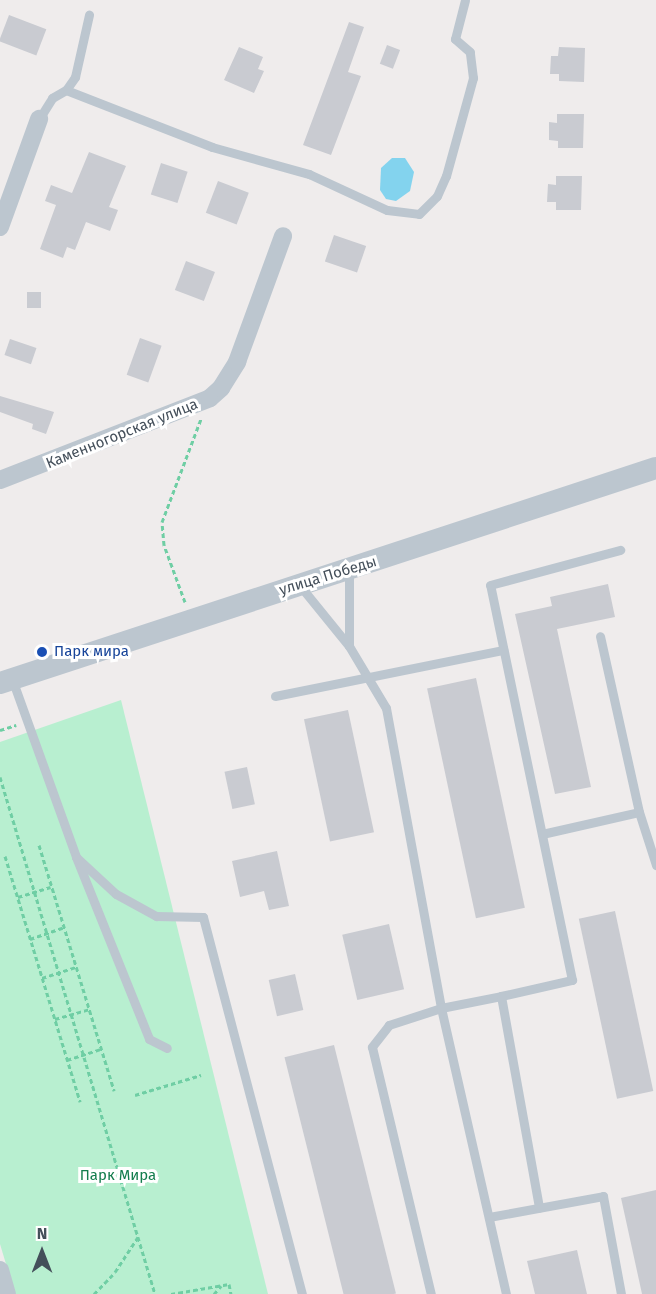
<!DOCTYPE html>
<meta charset="utf-8">
<style>
body{margin:0}
#map{position:relative;width:656px;height:1294px;overflow:hidden;background:#efecec;font-family:"Fira Sans",sans-serif}
div>[style]{position:absolute}
.green>*{inset:0;background:#b8efd0}
.water>*{inset:0;background:#83d3ee}
.building>*{inset:0;background:#c9cbd1;transform-origin:0 0}
.path>*{height:3px;margin-top:-1.5px;transform-origin:0;background:repeating-linear-gradient(90deg,#6fcea4 0 4.5px,transparent 0 7.5px)}
.service>*{height:9px;margin:-4.5px;padding:0 4.5px;transform-origin:4.5px;border-radius:4.5px;background:#bcc6cf}
.minor>*{height:18px;margin:-9px;padding:0 9px;transform-origin:9px;border-radius:9px;background:#bcc6cf}
.tertiary>*{height:22px;margin:-11px;padding:0 11px;transform-origin:11px;border-radius:11px;background:#bcc6cf}
.dots>*{width:16px;height:16px;translate:-50% -50%;box-sizing:border-box;border:3px solid #fff;border-radius:50%}
span{translate:-50% -50%;white-space:nowrap;text-align:center;line-height:1.15;-webkit-text-stroke:6px #fff;paint-order:stroke}
.street-label{font-size:15px;color:#444f5a}
.transit-label{font-size:15px;color:#164399}
.left{translate:0 -50%;text-align:left}
.park-label{font-size:15px;color:#137d4d}
.north{position:absolute;left:12px;top:1222px;width:60px;height:60px;-webkit-text-stroke:4px #fff;paint-order:stroke;rotate:0deg;font-size:16px;font-weight:700;line-height:24px;text-align:center;color:#444f5a}
.north::after{content:'';display:block;margin:auto;width:21px;height:27px;background:#444f5a;clip-path:polygon(50% 0,100% 100%,50% 72%,0 100%)}
</style>
<div id="map">
<div class="green">
<i style="clip-path:polygon(121px 700px,268px 1294px,15px 1294px,0 1244px,0 742px)"></i>
</div>
<div class="water">
<i style="clip-path:polygon(392px 158px,405px 158px,414px 172px,410px 191px,396px 201px,386px 199px,380px 190px,381px 168px)"></i>
</div>
<div class="building">
<i style="left:9px;top:15px;width:40px;height:28px;rotate:21deg"></i>
<i style="clip-path:polygon(349px 22px,364px 27px,348px 72px,361px 76px,331px 155px,303px 145px)"></i>
<i style="left:387px;top:45px;width:14px;height:20px;rotate:21deg"></i>
<i style="clip-path:polygon(239px 47px,263px 57px,258px 69px,264px 71px,254px 93px,224px 80px)"></i>
<i style="clip-path:polygon(559px 47px,585px 48px,584px 82px,559px 81px,559px 74px,550px 74px,551px 56px,558px 56px)"></i>
<i style="clip-path:polygon(557px 114px,584px 114px,583px 148px,558px 148px,558px 141px,549px 140px,549px 122px,557px 123px)"></i>
<i style="clip-path:polygon(89px 152px,126px 166px,109px 207px,118px 210px,110px 231px,86px 222px,75px 250px,67px 247px,63px 258px,40px 249px,56px 205px,45px 201px,51px 185px,72px 193px)"></i>
<i style="left:161px;top:163px;width:28px;height:33px;rotate:18deg"></i>
<i style="clip-path:polygon(556px 176px,582px 176px,581px 210px,556px 210px,556px 202px,547px 202px,548px 184px,556px 185px)"></i>
<i style="left:218px;top:181px;width:33px;height:34px;rotate:21deg"></i>
<i style="left:334px;top:235px;width:34px;height:28px;rotate:19deg"></i>
<i style="left:186px;top:261px;width:31px;height:31px;rotate:21deg"></i>
<i style="left:27px;top:292px;width:14px;height:16px"></i>
<i style="left:140px;top:338px;width:23px;height:39px;rotate:20deg"></i>
<i style="left:10px;top:339px;width:28px;height:17px;rotate:19deg"></i>
<i style="clip-path:polygon(0 396px,54px 412px,46px 434px,32px 429px,33px 424px,0 412px)"></i>
<i style="clip-path:polygon(608px 584px,615px 617px,557px 629px,591px 787px,555px 794px,515px 614px,552px 606px,550px 597px)"></i>
<i style="left:476px;top:678px;width:235px;height:50px;rotate:78deg"></i>
<i style="left:348px;top:710px;width:125px;height:45px;rotate:78deg"></i>
<i style="left:247px;top:767px;width:38px;height:23px;rotate:78deg"></i>
<i style="clip-path:polygon(277px 851px,289px 906px,269px 910px,264px 891px,240px 897px,232px 861px)"></i>
<i style="left:615px;top:911px;width:184px;height:37px;rotate:78deg"></i>
<i style="left:389px;top:924px;width:67px;height:48px;rotate:77deg"></i>
<i style="left:295px;top:974px;width:37px;height:27px;rotate:77deg"></i>
<i style="left:334px;top:1045px;width:256px;height:51px;rotate:76deg"></i>
<i style="clip-path:polygon(656px 1190px,656px 1294px,642px 1294px,621px 1198px)"></i>
<i style="clip-path:polygon(577px 1250px,587px 1294px,535px 1294px,527px 1261px)"></i>
</div>
<div class="path">
<i style="left:185px;top:602px;width:61px;rotate:-110.2deg"></i>
<i style="left:164px;top:545px;width:23px;rotate:-95deg"></i>
<i style="left:162px;top:522px;width:110px;rotate:-69.3deg"></i>
<i style="left:0;top:730px;width:17px;rotate:-17deg"></i>
<i style="left:0;top:777px;width:540px;rotate:73.31deg"></i>
<i style="left:39px;top:845px;width:257px;rotate:73deg"></i>
<i style="left:5px;top:856px;width:257px;rotate:73deg"></i>
<i style="left:18px;top:897px;width:34px;rotate:-17deg"></i>
<i style="left:30px;top:939px;width:36px;rotate:-19deg"></i>
<i style="left:42px;top:978px;width:36px;rotate:-18deg"></i>
<i style="left:55px;top:1019px;width:35px;rotate:-16deg"></i>
<i style="left:67px;top:1060px;width:36px;rotate:-18deg"></i>
<i style="left:135px;top:1095px;width:69px;rotate:-16.9deg"></i>
<i style="left:94px;top:1294px;width:30px;rotate:-46deg"></i>
<i style="left:115px;top:1272px;width:42px;rotate:-56.7deg"></i>
<i style="left:171px;top:1294px;width:59px;rotate:-9.8deg"></i>
<i style="left:229px;top:1284px;width:10px;rotate:79deg"></i>
<i style="left:214px;top:1294px;width:11px;rotate:-49deg"></i>
</div>
<div class="service">
<i style="left:66px;top:90px;width:16px;rotate:-55deg"></i>
<i style="left:75px;top:77px;width:64px;rotate:-77.3deg"></i>
<i style="left:39px;top:119px;width:25px;rotate:-58deg"></i>
<i style="left:52px;top:98px;width:16px;rotate:-30deg"></i>
<i style="left:66px;top:90px;width:157px;rotate:21.3deg"></i>
<i style="left:212px;top:147px;width:101px;rotate:15.6deg"></i>
<i style="left:309px;top:174px;width:86px;rotate:24.8deg"></i>
<i style="left:387px;top:210px;width:32px;rotate:7deg"></i>
<i style="left:419px;top:214px;width:25px;rotate:-45deg"></i>
<i style="left:437px;top:196px;width:22px;rotate:-66deg"></i>
<i style="left:446px;top:176px;width:102px;rotate:-74.6deg"></i>
<i style="left:473px;top:78px;width:26px;rotate:-97deg"></i>
<i style="left:470px;top:52px;width:20px;rotate:-139deg"></i>
<i style="left:455px;top:39px;width:40px;rotate:-75.6deg"></i>
<i style="left:349px;top:570px;width:76px;rotate:90deg"></i>
<i style="left:301px;top:587px;width:76px;rotate:50.9deg"></i>
<i style="left:349px;top:646px;width:72px;rotate:59.2deg"></i>
<i style="left:386px;top:708px;width:305px;rotate:79.6deg"></i>
<i style="left:441px;top:1008px;width:55px;rotate:161.9deg"></i>
<i style="left:389px;top:1025px;width:28px;rotate:128deg"></i>
<i style="left:372px;top:1047px;width:254px;rotate:76.6deg"></i>
<i style="left:12px;top:679px;width:189px;rotate:70.2deg"></i>
<i style="left:76px;top:857px;width:196px;rotate:68.1deg"></i>
<i style="left:149px;top:1039px;width:20px;rotate:27deg"></i>
<i style="left:275px;top:696px;width:233px;rotate:-11.4deg"></i>
<i style="left:639px;top:812px;width:56px;rotate:72.2deg"></i>
<i style="left:542px;top:834px;width:99px;rotate:-12.8deg"></i>
<i style="left:639px;top:812px;width:180px;rotate:-102.5deg"></i>
<i style="left:76px;top:857px;width:54px;rotate:42.8deg"></i>
<i style="left:116px;top:894px;width:46px;rotate:28.8deg"></i>
<i style="left:156px;top:916px;width:47px;rotate:1.2deg"></i>
<i style="left:203px;top:917px;width:390px;rotate:75.3deg"></i>
<i style="left:501px;top:996px;width:73px;rotate:-12.7deg"></i>
<i style="left:572px;top:980px;width:403px;rotate:-101.7deg"></i>
<i style="left:490px;top:585px;width:135px;rotate:-15.1deg"></i>
<i style="left:489px;top:1217px;width:116px;rotate:-10.4deg"></i>
<i style="left:603px;top:1196px;width:100px;rotate:79.6deg"></i>
<i style="left:506px;top:1294px;width:293px;rotate:-102.8deg"></i>
<i style="left:441px;top:1008px;width:61px;rotate:-11.3deg"></i>
<i style="left:501px;top:996px;width:215px;rotate:79.8deg"></i>
</div>
<div class="minor">
<i style="left:0;top:227px;width:115px;rotate:-70.1deg"></i>
<i style="left:0;top:480px;width:225px;rotate:-21.3deg"></i>
<i style="left:210px;top:398px;width:15px;rotate:-42deg"></i>
<i style="left:221px;top:388px;width:31px;rotate:-58deg"></i>
<i style="left:237px;top:362px;width:134px;rotate:-69.9deg"></i>
<i style="left:0;top:1270px;width:25px;rotate:74deg"></i>
</div>
<div class="tertiary">
<i style="left:0;top:683px;width:690px;rotate:-18.15deg"></i>
</div>
<div class="dots">
<i style="left:42px;top:652px;background:#1a4fb4"></i>
</div>
<div class="street-label">
<span style="left:122px;top:434px;rotate:-22deg">Каменногорская улица</span>
<span style="left:328px;top:576px;rotate:-17deg">улица Победы</span>
</div>
<div class="transit-label">
<span class="left" style="left:54px;top:652px">Парк мира</span>
</div>
<div class="park-label">
<span style="left:118px;top:1176px">Парк Мира</span>
</div>
<div class="north">N</div>
</div>
